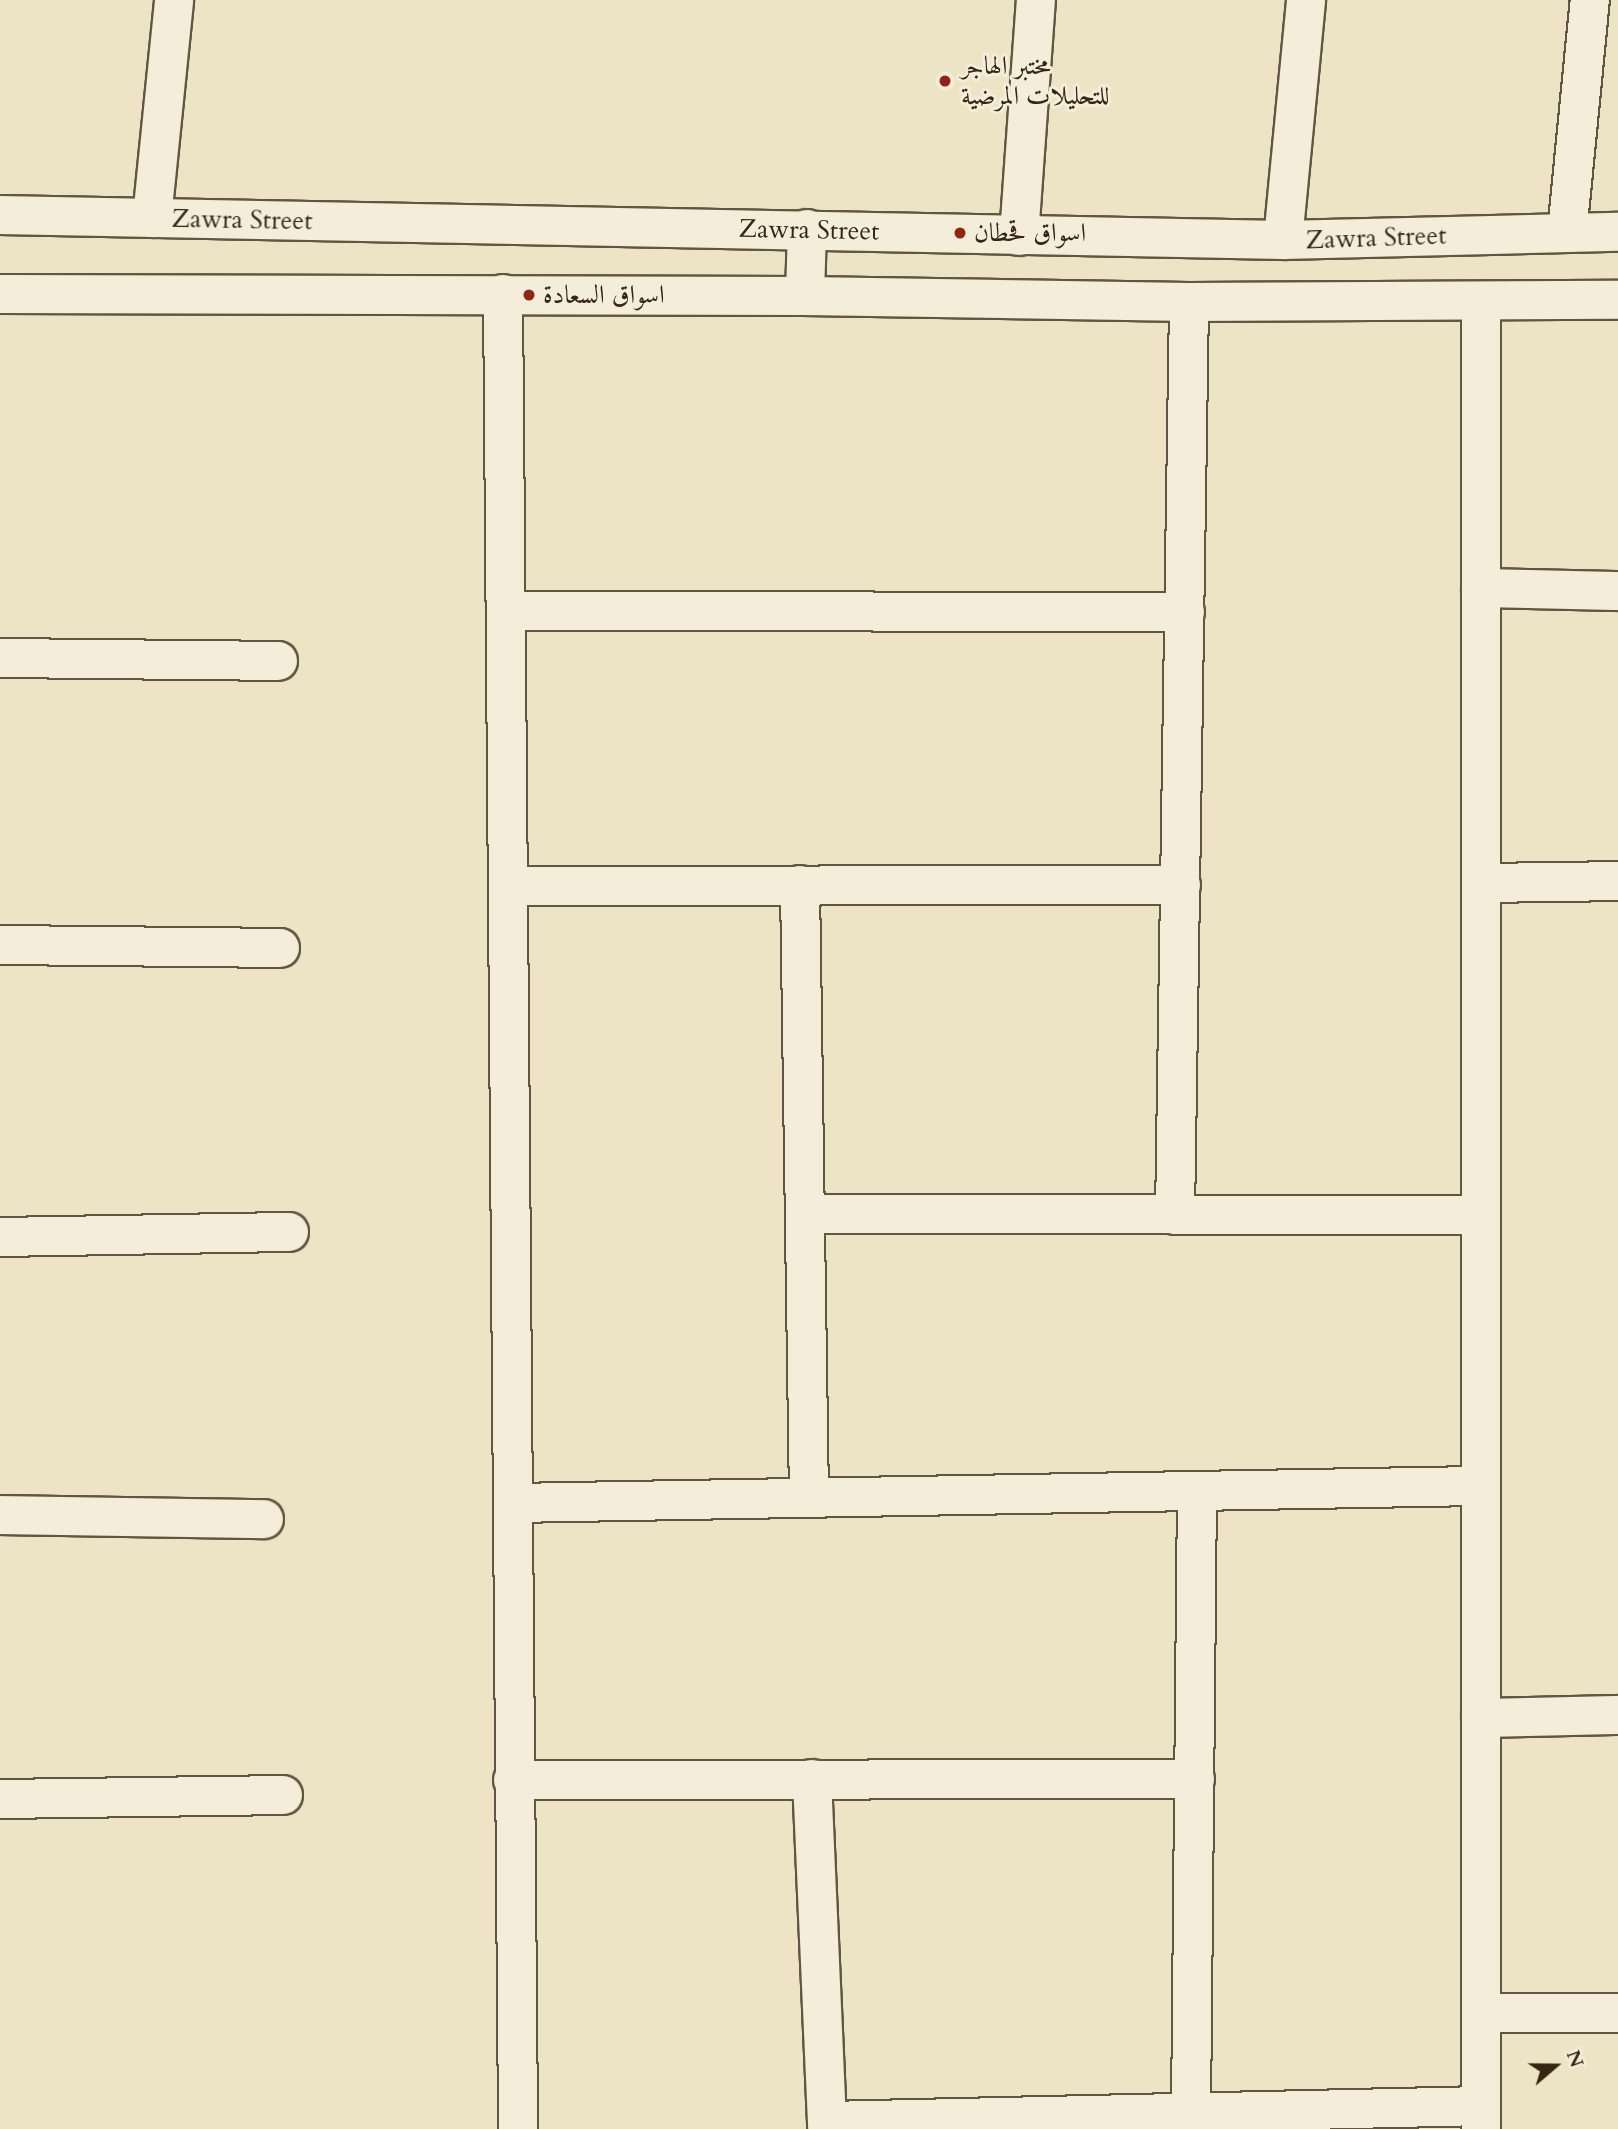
<!DOCTYPE html>
<meta charset="utf-8">
<style>
body{margin:0}
#map{position:relative;width:1618px;height:2129px;overflow:hidden;background:#ede4c5;font-family:Cardo,Amiri,serif}
div>[style]{position:absolute}
.roads{filter:drop-shadow(2px 0 #635640) drop-shadow(-2px 0 #635640) drop-shadow(0 2px #635640) drop-shadow(0 -2px #635640)}
.minor>*{height:38px;margin:-19px;padding:0 19px;transform-origin:19px;border-radius:19px;background:#f3edd9}
.dots>*{width:19px;height:19px;translate:-50% -50%;box-sizing:border-box;border:4px solid #f3edd9;border-radius:50%}
span{translate:-50% -50%;white-space:nowrap;text-align:center;line-height:1.15;-webkit-text-stroke:6px #f3edd9;paint-order:stroke}
.poi-label{font-size:26px;color:#352614}
.left{translate:0 -50%;text-align:left}
.street-label{font-size:26px;color:#352614}
.north{position:absolute;left:1520px;top:2031px;width:70px;height:70px;-webkit-text-stroke:5px #f3edd9;paint-order:stroke;rotate:70deg;font-size:19px;font-weight:700;line-height:28px;text-align:center;color:#352614}
.north::after{content:'';display:block;margin:auto;width:24px;height:32px;background:#352614;clip-path:polygon(50% 0,100% 100%,50% 72%,0 100%)}
</style>
<div id="map">
<div class="roads">
<div class="minor">
<i style="left:0;top:215px;width:1283px;rotate:1.12deg"></i>
<i style="left:1283px;top:240px;width:335px;rotate:-1.4deg"></i>
<i style="left:152px;top:218px;width:219px;rotate:-84.2deg"></i>
<i style="left:1567px;top:233px;width:234px;rotate:-84.4deg"></i>
<i style="left:1019px;top:236px;width:237px;rotate:-85.9deg"></i>
<i style="left:1283px;top:240px;width:241px;rotate:-84.5deg"></i>
<i style="left:0;top:294px;width:805px;rotate:0.14deg"></i>
<i style="left:805px;top:296px;width:384px;rotate:0.9deg"></i>
<i style="left:1189px;top:302px;width:429px;rotate:-0.3deg"></i>
<i style="left:503px;top:294px;width:1835px;rotate:89.53deg"></i>
<i style="left:805px;top:296px;width:67px;rotate:-88.3deg"></i>
<i style="left:1481px;top:588px;width:137px;rotate:1.3deg"></i>
<i style="left:506px;top:611px;width:679px;rotate:0.08deg"></i>
<i style="left:0;top:658px;width:278px;rotate:0.6deg"></i>
<i style="left:1482px;top:883px;width:136px;rotate:-0.8deg"></i>
<i style="left:800px;top:885px;width:613px;rotate:89.16deg"></i>
<i style="left:508px;top:886px;width:673px;rotate:-0.09deg"></i>
<i style="left:0;top:945px;width:280px;rotate:0.6deg"></i>
<i style="left:805px;top:1214px;width:676px;rotate:0.08deg"></i>
<i style="left:1175px;top:1215px;width:913px;rotate:-89.12deg"></i>
<i style="left:0;top:1237px;width:289px;rotate:-1deg"></i>
<i style="left:513px;top:1503px;width:968px;rotate:-1.01deg"></i>
<i style="left:0;top:1515px;width:264px;rotate:0.9deg"></i>
<i style="left:1481px;top:1718px;width:137px;rotate:-1.3deg"></i>
<i style="left:812px;top:1779px;width:350px;rotate:87.5deg"></i>
<i style="left:513px;top:1780px;width:682px;rotate:-0.08deg"></i>
<i style="left:0;top:1799px;width:283px;rotate:-0.8deg"></i>
<i style="left:1481px;top:2013px;width:137px"></i>
<i style="left:1191px;top:2113px;width:621px;rotate:-89.45deg"></i>
<i style="left:827px;top:2121px;width:654px;rotate:-1.31deg"></i>
<i style="left:1481px;top:2129px;width:1828px;rotate:-90deg"></i>
</div>
</div>
<div class="dots">
<i style="left:945px;top:81px;background:#8f2418"></i>
<i style="left:960px;top:233px;background:#8f2418"></i>
<i style="left:529px;top:295px;background:#8f2418"></i>
</div>
<div class="poi-label">
<span class="left" style="left:961px;top:81px">مختبر الهاجر<br>للتحليلات المرضية</span>
<span class="left" style="left:974px;top:233px">اسواق قحطان</span>
<span class="left" style="left:543px;top:295px">اسواق السعادة</span>
</div>
<div class="street-label">
<span style="left:242px;top:220px;rotate:1deg">Zawra Street</span>
<span style="left:809px;top:230px;rotate:1deg">Zawra Street</span>
<span style="left:1376px;top:238px;rotate:-2deg">Zawra Street</span>
</div>
<div class="north">N</div>
</div>
